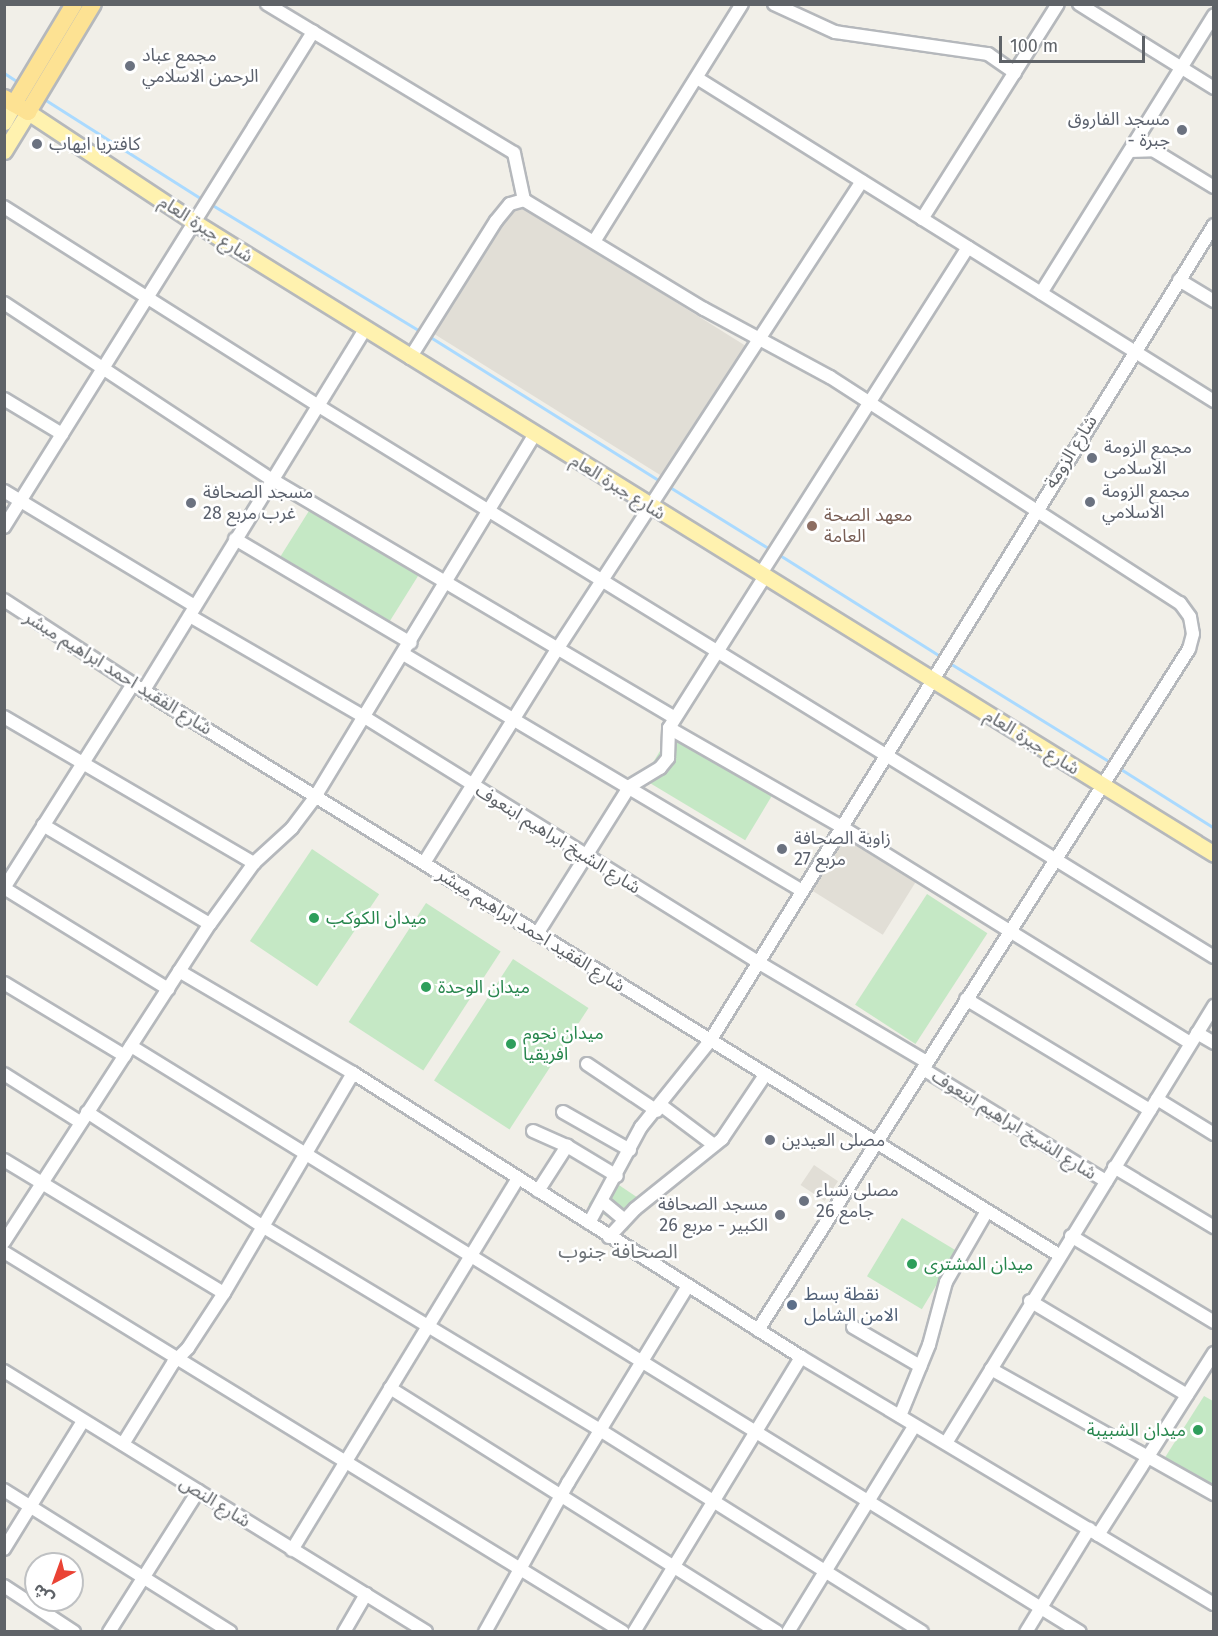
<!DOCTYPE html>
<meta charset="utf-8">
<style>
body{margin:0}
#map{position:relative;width:1218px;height:1636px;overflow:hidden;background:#f1efe8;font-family:"Fira Sans","Noto Sans Arabic",sans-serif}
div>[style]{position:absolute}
.education>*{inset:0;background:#e1ded6;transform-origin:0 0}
.green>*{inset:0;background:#c5e8c5;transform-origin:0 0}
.stream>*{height:3px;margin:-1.5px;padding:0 1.5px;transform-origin:1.5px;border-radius:1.5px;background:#aadaff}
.roads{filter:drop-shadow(2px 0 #b5b8bc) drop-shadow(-2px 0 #b5b8bc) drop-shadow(0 2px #b5b8bc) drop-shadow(0 -2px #b5b8bc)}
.minor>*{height:12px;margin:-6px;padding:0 6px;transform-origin:6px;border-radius:6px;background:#fff}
.major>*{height:15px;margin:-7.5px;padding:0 7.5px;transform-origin:7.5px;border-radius:7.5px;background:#fff2af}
.highway>*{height:16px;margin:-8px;padding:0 8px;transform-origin:8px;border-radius:8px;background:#fde293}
.dots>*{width:16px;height:16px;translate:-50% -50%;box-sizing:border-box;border:3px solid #fff;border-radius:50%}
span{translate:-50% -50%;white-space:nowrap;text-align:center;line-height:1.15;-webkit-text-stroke:5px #fff;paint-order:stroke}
.worship-label{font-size:18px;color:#5b616d}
.left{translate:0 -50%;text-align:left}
.right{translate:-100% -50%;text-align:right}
.street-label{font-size:18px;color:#5f6368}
.education-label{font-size:18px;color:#785e54}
.leisure-label{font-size:18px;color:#27864d}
.service-label{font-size:18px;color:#4e5e75}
.neighbourhood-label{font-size:20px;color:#70757a}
.frame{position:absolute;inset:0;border:6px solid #5f6368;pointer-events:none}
.north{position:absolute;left:24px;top:1552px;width:60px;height:60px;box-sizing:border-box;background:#fff;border:2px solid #bfc1c3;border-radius:50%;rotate:221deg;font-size:16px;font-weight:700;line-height:24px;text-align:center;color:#5f6368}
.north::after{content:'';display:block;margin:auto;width:21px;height:27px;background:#ea4335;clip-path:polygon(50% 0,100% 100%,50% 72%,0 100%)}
.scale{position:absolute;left:999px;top:36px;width:146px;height:27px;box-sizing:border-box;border:3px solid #5f6368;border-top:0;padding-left:8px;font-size:18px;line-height:21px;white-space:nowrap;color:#5f6368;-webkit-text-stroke:4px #fff;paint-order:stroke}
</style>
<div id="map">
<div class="education">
<i style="left:514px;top:201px;width:273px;height:155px;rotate:32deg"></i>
<i style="left:839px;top:833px;width:91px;height:63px;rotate:32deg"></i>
<i style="left:814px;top:1165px;width:29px;height:24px;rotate:34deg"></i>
</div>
<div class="green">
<i style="left:312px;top:506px;width:127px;height:61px;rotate:32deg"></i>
<i style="left:672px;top:731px;width:119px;height:56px;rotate:31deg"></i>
<i style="left:312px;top:849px;width:81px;height:111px;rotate:34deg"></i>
<i style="left:927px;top:894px;width:72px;height:132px;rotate:33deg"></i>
<i style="left:426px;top:903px;width:89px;height:142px;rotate:33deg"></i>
<i style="left:513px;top:959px;width:90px;height:145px;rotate:33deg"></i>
<i style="left:607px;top:1177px;width:47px;height:33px;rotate:34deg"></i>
<i style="left:902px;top:1218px;width:64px;height:68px;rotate:31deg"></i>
<i style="clip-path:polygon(1204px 1396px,1213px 1401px,1213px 1486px,1164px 1459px)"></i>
</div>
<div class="stream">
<i style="left:4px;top:73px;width:20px;rotate:33deg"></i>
<i style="left:44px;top:99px;width:188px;rotate:32.4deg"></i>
<i style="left:209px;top:203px;width:248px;rotate:31.3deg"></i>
<i style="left:427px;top:335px;width:279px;rotate:32.1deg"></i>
<i style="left:668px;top:486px;width:123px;rotate:31.8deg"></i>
<i style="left:778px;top:554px;width:195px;rotate:32.2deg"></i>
<i style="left:948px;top:662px;width:194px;rotate:31.7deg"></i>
<i style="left:1119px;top:768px;width:112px;rotate:32.3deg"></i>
</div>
<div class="roads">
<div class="minor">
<i style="left:267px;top:4px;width:288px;rotate:31.1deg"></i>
<i style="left:514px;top:153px;width:48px;rotate:78deg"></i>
<i style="left:774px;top:4px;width:67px;rotate:24.7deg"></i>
<i style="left:835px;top:32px;width:155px;rotate:8.2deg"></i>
<i style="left:988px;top:54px;width:33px;rotate:35deg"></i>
<i style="left:1079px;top:4px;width:159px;rotate:31.9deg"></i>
<i style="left:697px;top:78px;width:610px;rotate:32deg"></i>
<i style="left:1130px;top:151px;width:23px;rotate:-2deg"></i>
<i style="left:1153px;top:150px;width:71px;rotate:31.2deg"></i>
<i style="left:4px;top:207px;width:370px;rotate:32.3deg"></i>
<i style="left:317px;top:405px;width:1053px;rotate:31.61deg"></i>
<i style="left:922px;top:219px;width:254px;rotate:-57.7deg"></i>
<i style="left:595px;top:240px;width:278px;rotate:-58.1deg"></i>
<i style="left:1179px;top:280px;width:41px;rotate:31deg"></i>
<i style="left:1041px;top:293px;width:327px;rotate:-58.1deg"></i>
<i style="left:4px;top:303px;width:320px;rotate:33.4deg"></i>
<i style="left:271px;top:479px;width:469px;rotate:30.6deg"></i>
<i style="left:410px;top:358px;width:162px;rotate:-57.9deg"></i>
<i style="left:496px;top:221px;width:22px;rotate:-51deg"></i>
<i style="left:510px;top:204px;width:15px;rotate:-16deg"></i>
<i style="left:524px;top:200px;width:210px;rotate:31.2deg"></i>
<i style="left:704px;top:309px;width:143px;rotate:28.4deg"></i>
<i style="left:830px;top:377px;width:417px;rotate:32.9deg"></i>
<i style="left:1180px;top:603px;width:17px;rotate:54deg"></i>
<i style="left:1190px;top:617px;width:17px;rotate:80deg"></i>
<i style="left:1193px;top:634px;width:16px;rotate:105deg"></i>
<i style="left:1189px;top:649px;width:806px;rotate:122.33deg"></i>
<i style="left:4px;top:399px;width:68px;rotate:31.1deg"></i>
<i style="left:4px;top:491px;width:223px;rotate:31.1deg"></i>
<i style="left:4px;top:527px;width:584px;rotate:-58.03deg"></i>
<i style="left:235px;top:539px;width:204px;rotate:30.6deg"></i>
<i style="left:760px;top:575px;width:388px;rotate:-57.6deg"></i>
<i style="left:4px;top:600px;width:154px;rotate:33.1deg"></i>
<i style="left:133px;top:684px;width:1088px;rotate:31.66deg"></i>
<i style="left:190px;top:616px;width:203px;rotate:30.1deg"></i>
<i style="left:366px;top:718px;width:460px;rotate:31.9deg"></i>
<i style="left:756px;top:961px;width:199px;rotate:30.6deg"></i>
<i style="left:405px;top:655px;width:460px;rotate:30.7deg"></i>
<i style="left:144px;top:690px;width:423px;rotate:-58.5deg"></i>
<i style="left:4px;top:717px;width:290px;rotate:30.3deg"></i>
<i style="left:669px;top:728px;width:199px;rotate:29.8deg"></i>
<i style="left:842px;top:827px;width:410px;rotate:31.8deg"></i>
<i style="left:43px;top:825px;width:194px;rotate:30.7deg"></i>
<i style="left:424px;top:863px;width:253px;rotate:-58.1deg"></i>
<i style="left:558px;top:648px;width:557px;rotate:-56.94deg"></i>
<i style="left:4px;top:888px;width:241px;rotate:-57.7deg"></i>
<i style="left:4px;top:888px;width:193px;rotate:31.6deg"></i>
<i style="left:537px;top:934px;width:175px;rotate:-57.9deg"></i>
<i style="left:630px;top:786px;width:35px;rotate:-31deg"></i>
<i style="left:660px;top:768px;width:13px;rotate:-51deg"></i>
<i style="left:668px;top:758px;width:30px;rotate:-88deg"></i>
<i style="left:669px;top:728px;width:178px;rotate:-57.7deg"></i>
<i style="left:179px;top:971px;width:202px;rotate:30.4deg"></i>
<i style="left:353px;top:1073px;width:530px;rotate:32.37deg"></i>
<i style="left:801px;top:1357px;width:481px;rotate:30.9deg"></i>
<i style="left:4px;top:983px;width:141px;rotate:31.1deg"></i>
<i style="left:966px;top:999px;width:215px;rotate:31.1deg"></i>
<i style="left:1197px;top:1033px;width:20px;rotate:30deg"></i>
<i style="left:131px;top:1046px;width:1115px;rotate:31.7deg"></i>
<i style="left:587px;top:1064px;width:84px;rotate:33.9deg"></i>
<i style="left:923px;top:1069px;width:215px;rotate:31.5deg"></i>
<i style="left:4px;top:1074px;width:90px;rotate:32.3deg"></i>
<i style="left:1157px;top:1099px;width:67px;rotate:31.6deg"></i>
<i style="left:662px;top:1106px;width:65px;rotate:36.9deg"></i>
<i style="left:87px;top:1112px;width:209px;rotate:33.1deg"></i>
<i style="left:262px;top:1226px;width:395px;rotate:31.1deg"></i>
<i style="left:600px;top:1430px;width:380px;rotate:32.1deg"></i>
<i style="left:563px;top:1112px;width:77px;rotate:29.6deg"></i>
<i style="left:533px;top:1131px;width:37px;rotate:24deg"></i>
<i style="left:567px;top:1146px;width:58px;rotate:31deg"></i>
<i style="left:4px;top:1160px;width:257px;rotate:31.2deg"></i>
<i style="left:1114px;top:1167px;width:117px;rotate:31deg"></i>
<i style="left:538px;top:1191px;width:54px;rotate:-57.2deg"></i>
<i style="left:603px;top:1202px;width:26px;rotate:40deg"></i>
<i style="left:589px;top:1223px;width:109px;rotate:-61.6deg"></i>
<i style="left:641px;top:1127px;width:110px;rotate:-51.3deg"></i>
<i style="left:710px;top:1041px;width:959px;rotate:-58.3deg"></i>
<i style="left:1071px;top:1236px;width:167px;rotate:31deg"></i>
<i style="left:609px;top:1237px;width:38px;rotate:-47deg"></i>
<i style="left:635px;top:1209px;width:112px;rotate:-38.8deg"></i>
<i style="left:722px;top:1139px;width:77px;rotate:-56.1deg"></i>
<i style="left:4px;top:1242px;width:379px;rotate:-57.1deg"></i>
<i style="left:210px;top:924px;width:75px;rotate:-54.2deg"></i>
<i style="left:254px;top:863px;width:52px;rotate:-42.6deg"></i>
<i style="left:292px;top:828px;width:39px;rotate:-53deg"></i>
<i style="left:315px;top:797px;width:424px;rotate:-58.8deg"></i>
<i style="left:4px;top:1252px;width:726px;rotate:31.55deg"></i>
<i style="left:1030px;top:1301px;width:183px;rotate:30.9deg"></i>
<i style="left:853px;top:1327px;width:78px;rotate:30.2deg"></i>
<i style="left:991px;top:1369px;width:256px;rotate:29.3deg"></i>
<i style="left:4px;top:1371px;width:496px;rotate:31.7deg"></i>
<i style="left:390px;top:1388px;width:457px;rotate:32.2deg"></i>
<i style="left:900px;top:1416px;width:77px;rotate:-67.8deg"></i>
<i style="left:929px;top:1345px;width:65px;rotate:-74.9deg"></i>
<i style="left:946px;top:1282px;width:82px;rotate:-60deg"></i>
<i style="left:946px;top:1443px;width:513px;rotate:-58.48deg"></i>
<i style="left:123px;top:1444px;width:95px;rotate:-58.3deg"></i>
<i style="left:173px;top:1363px;width:21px;rotate:-45deg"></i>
<i style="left:188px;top:1348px;width:66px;rotate:-56.8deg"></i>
<i style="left:224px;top:1293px;width:255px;rotate:-59.6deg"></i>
<i style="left:4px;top:1490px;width:267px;rotate:32.1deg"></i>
<i style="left:1098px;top:1535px;width:216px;rotate:-57.5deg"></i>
<i style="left:4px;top:1549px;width:150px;rotate:-58.3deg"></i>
<i style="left:292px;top:1550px;width:435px;rotate:-58.7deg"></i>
<i style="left:4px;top:1586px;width:84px;rotate:33.3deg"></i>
<i style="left:109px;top:1632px;width:167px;rotate:-57.7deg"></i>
<i style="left:344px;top:1632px;width:44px;rotate:-59.9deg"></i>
<i style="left:485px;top:1632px;width:171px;rotate:-60.9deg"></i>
<i style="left:568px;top:1483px;width:231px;rotate:-58.7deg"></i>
<i style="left:634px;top:1632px;width:322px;rotate:-58.7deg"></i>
<i style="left:788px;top:1632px;width:241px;rotate:-58.5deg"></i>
<i style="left:1026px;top:1632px;width:121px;rotate:-58.5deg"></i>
</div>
<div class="major">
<i style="left:4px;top:122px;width:21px;rotate:-61deg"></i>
<i style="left:4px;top:151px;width:46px;rotate:-58.4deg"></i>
<i style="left:28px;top:112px;width:199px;rotate:33.5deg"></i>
<i style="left:194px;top:222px;width:1200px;rotate:31.78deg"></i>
</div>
<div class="highway">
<i style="left:4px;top:98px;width:28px;rotate:30deg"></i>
<i style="left:28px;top:112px;width:126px;rotate:-59deg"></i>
<i style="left:14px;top:104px;width:117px;rotate:-59deg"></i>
</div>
</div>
<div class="dots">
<i style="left:130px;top:66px;background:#6b7280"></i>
<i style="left:1182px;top:130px;background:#6b7280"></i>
<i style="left:37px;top:144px;background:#6b7280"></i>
<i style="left:1092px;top:458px;background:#6b7280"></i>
<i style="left:1090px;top:502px;background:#6b7280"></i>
<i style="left:191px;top:503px;background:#6b7280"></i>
<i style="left:812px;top:526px;background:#8d6e63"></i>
<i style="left:782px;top:849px;background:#6b7280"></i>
<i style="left:314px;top:918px;background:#2e9e5b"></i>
<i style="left:426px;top:987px;background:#2e9e5b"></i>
<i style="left:511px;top:1044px;background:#2e9e5b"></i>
<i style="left:770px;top:1140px;background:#6b7280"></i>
<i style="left:804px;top:1201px;background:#6b7280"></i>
<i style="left:780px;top:1215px;background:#6b7280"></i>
<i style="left:912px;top:1264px;background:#2e9e5b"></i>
<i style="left:792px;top:1305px;background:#5c6f8a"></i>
<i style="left:1198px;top:1430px;background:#2e9e5b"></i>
</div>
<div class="worship-label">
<span class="left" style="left:142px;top:66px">مجمع عباد<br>الرحمن الاسلامي</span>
<span class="right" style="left:1170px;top:130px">مسجد الفاروق<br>- جبرة</span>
<span class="left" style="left:49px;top:144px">كافتريا ايهاب</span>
<span class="left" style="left:1104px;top:458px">مجمع الزومة<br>الاسلامى</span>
<span class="left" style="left:1102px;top:502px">مجمع الزومة<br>الاسلامي</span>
<span class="left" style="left:203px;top:503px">مسجد الصحافة<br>غرب مربع 28</span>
<span class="left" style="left:794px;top:849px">زاوية الصحافة<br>مربع 27</span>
<span class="left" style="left:782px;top:1140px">مصلى العيدين</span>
<span class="left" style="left:816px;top:1201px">مصلى نساء<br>جامع 26</span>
<span class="right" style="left:768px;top:1215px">مسجد الصحافة<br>الكبير - مربع 26</span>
</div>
<div class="street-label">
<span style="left:206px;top:229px;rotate:33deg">شارع جبرة العام</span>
<span style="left:1071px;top:452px;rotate:-58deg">شارع الزومة</span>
<span style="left:618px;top:487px;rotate:32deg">شارع جبرة العام</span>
<span style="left:118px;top:673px;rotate:32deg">شارع الفقيد احمد ابراهيم مبشر</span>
<span style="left:1032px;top:742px;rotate:32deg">شارع جبرة العام</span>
<span style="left:558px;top:839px;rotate:32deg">شارع الشيخ ابراهيم ابنعوف</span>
<span style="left:531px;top:930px;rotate:32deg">شارع الفقيد احمد ابراهيم مبشر</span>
<span style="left:1014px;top:1125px;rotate:32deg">شارع الشيخ ابراهيم ابنعوف</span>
<span style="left:215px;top:1502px;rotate:32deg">شارع النص</span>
</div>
<div class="education-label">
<span class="left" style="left:824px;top:526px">معهد الصحة<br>العامة</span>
</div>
<div class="leisure-label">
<span class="left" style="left:326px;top:918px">ميدان الكوكب</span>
<span class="left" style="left:438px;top:987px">ميدان الوحدة</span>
<span class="left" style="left:523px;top:1044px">ميدان نجوم<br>افريقيا</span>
<span class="left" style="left:924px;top:1264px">ميدان المشترى</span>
<span class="right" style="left:1186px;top:1430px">ميدان الشبيبة</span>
</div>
<div class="service-label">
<span class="left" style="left:804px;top:1305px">نقطة بسط<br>الامن الشامل</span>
</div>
<div class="neighbourhood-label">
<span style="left:618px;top:1251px">الصحافة جنوب</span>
</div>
<div class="frame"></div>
<div class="north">ش</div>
<div class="scale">100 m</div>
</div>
